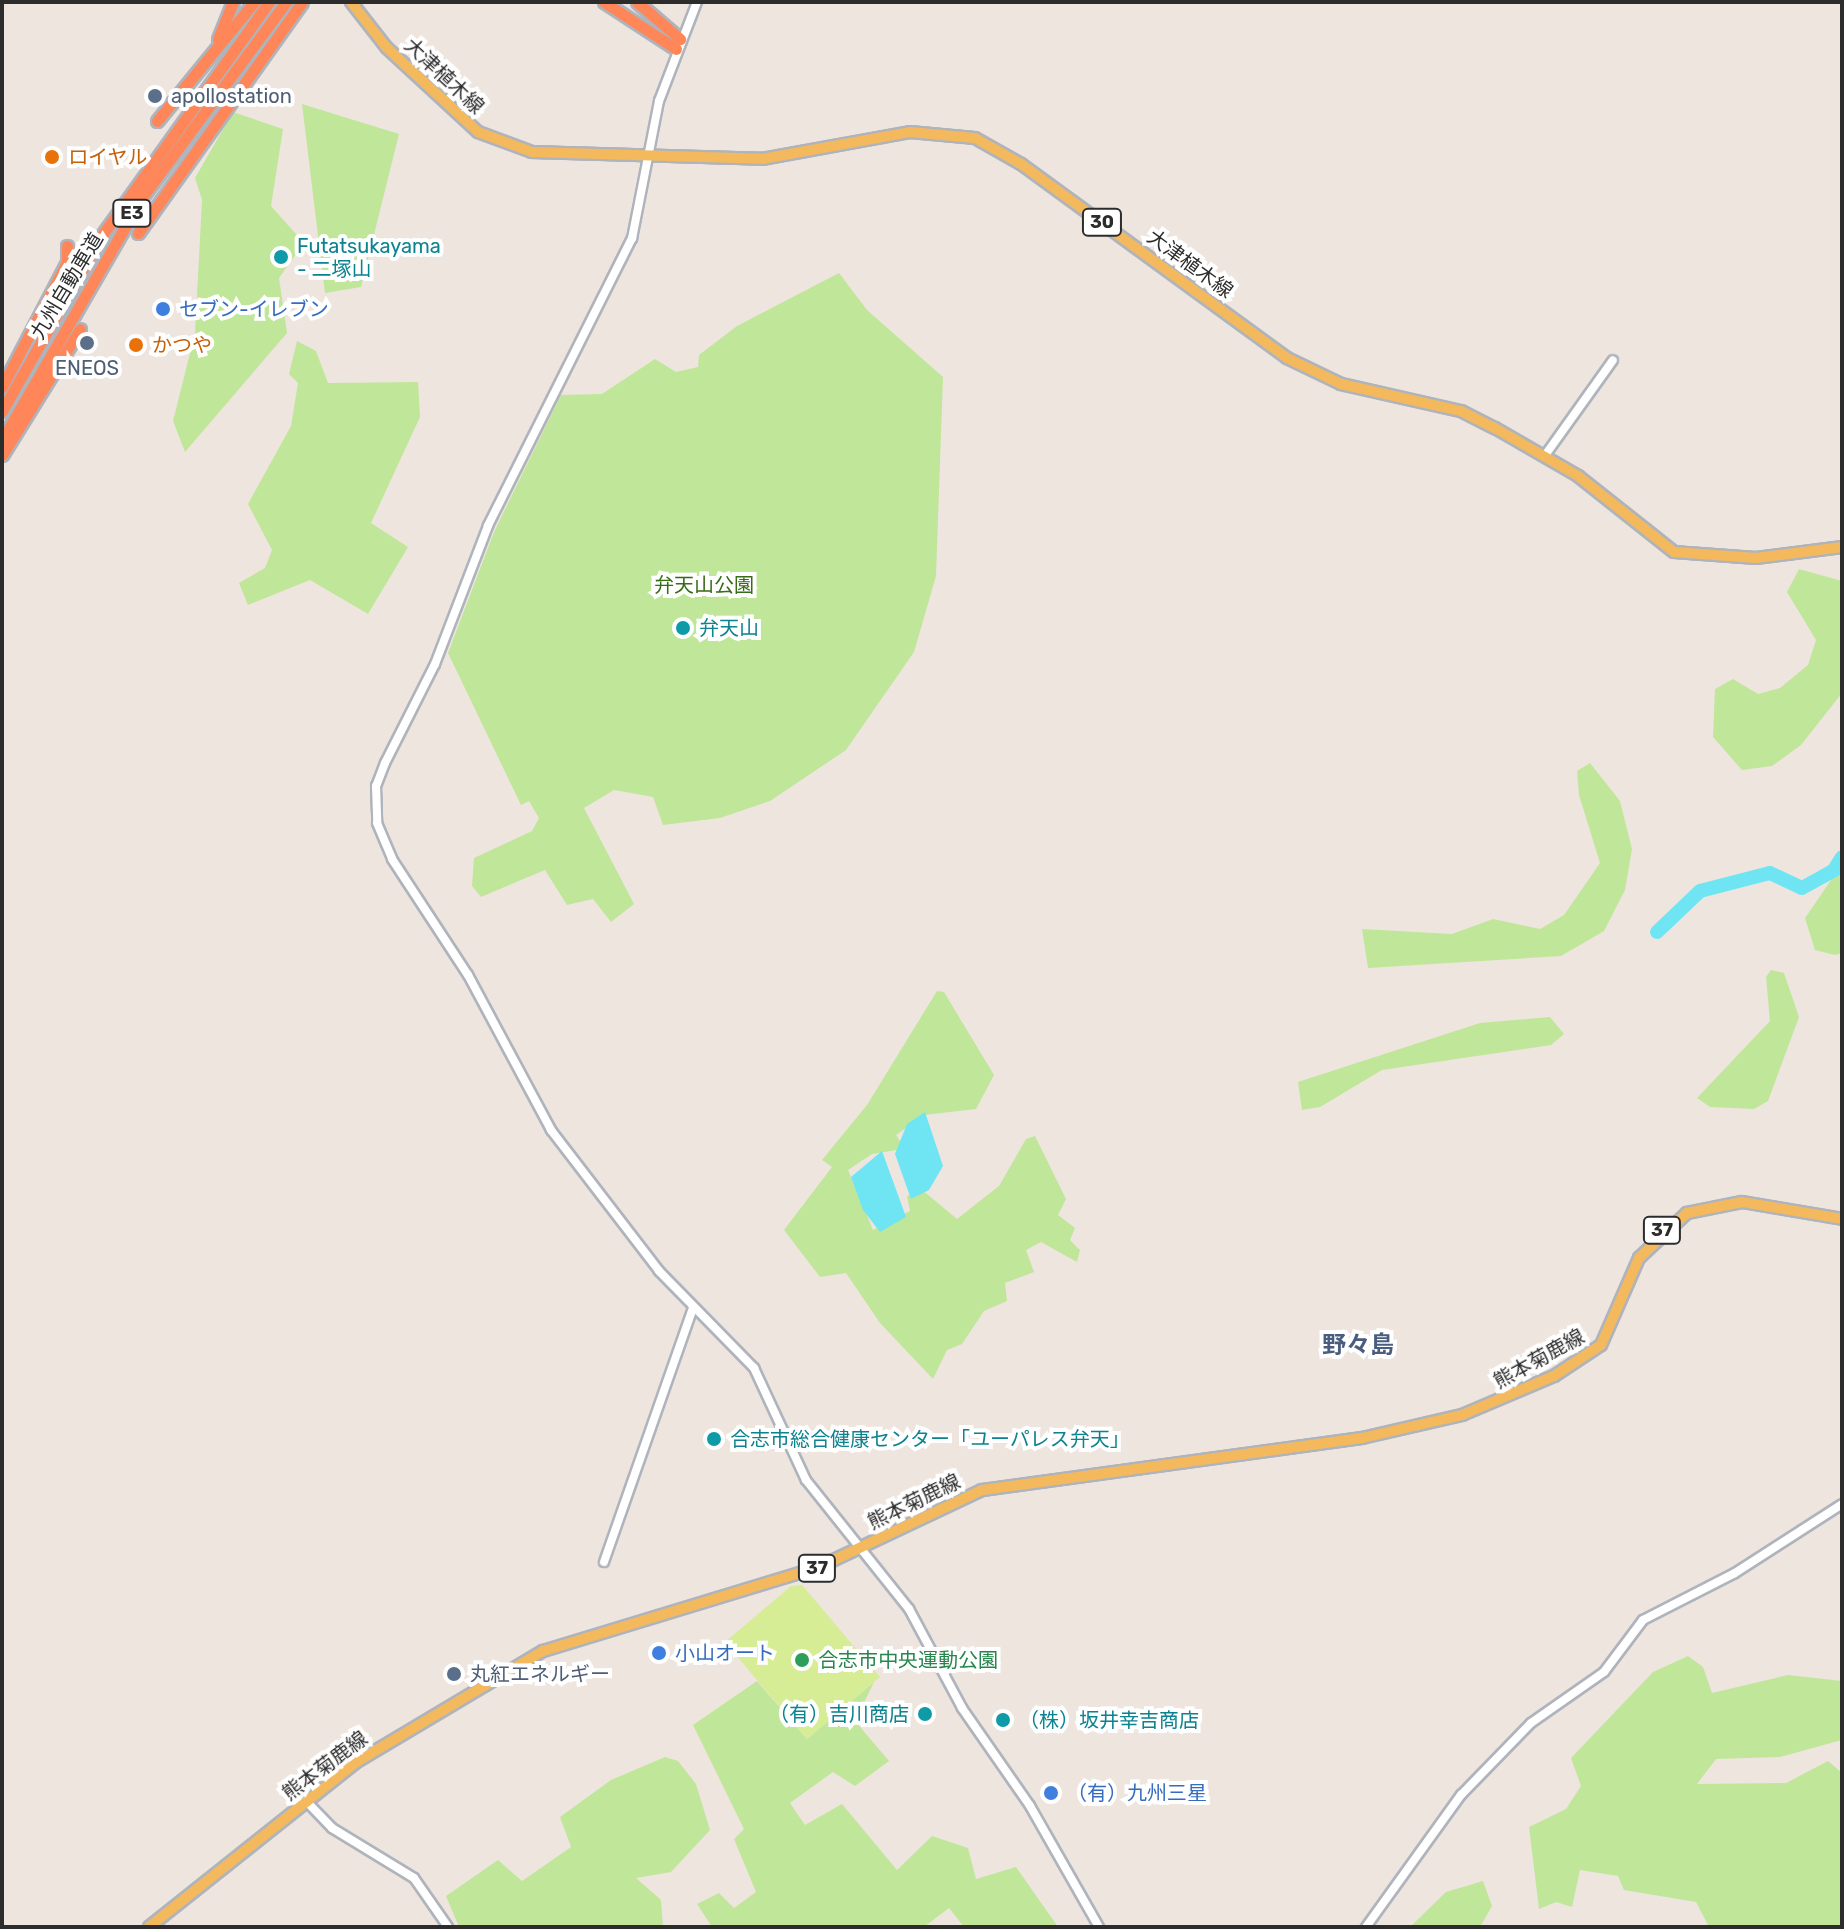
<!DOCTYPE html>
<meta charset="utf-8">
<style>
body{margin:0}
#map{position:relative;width:1844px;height:1929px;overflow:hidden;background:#eee5df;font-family:Rubik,"Noto Sans JP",sans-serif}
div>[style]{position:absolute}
.green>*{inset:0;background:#c0e69a}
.pitch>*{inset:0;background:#d7ed95}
.water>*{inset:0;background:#6fe5f3}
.river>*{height:14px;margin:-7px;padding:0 7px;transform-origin:7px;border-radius:7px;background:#6fe5f3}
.roads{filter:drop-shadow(2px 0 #afb4bc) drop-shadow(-2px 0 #afb4bc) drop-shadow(0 2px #afb4bc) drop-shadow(0 -2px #afb4bc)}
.tertiary>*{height:8px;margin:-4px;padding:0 4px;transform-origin:4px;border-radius:4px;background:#fff}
.primary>*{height:10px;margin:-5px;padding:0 5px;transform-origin:5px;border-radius:5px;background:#f5b95d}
.motorway>*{height:11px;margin:-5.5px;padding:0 5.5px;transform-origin:5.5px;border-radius:5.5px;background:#ff8659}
.dots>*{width:22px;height:22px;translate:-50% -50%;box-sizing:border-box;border:4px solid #fff;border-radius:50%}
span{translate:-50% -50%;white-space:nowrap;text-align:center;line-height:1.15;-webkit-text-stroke:8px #fff;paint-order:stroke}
.shield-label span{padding:2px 6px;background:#fff;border:2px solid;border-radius:6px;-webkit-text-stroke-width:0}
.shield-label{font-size:18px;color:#2c2c2c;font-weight:700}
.street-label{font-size:20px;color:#2c2c2c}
.service-label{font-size:20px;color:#4e5e75}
.left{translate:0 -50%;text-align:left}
.food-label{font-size:20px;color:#c56008}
.culture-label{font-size:20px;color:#0d838f}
.right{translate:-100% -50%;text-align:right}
.shop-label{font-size:20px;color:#366cbe}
.park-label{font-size:20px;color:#386d18}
.leisure-label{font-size:20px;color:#27864d}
.quarter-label{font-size:24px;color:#4b5d7f;font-weight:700}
.frame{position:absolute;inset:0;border:4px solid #2c2c2c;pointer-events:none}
</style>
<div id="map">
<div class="green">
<i style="clip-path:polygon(302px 104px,399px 134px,361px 287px,325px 293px)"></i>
<i style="clip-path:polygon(233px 112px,283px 129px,271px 206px,304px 243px,279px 278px,287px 333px,185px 452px,173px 421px,195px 333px,202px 200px,195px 178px)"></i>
<i style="clip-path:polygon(839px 273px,867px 310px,943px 377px,936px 576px,914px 652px,846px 750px,770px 801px,720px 818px,663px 825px,653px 797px,614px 790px,584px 808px,634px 904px,611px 922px,593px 899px,567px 905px,545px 870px,481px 897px,472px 886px,474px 858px,532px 831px,539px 818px,529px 801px,521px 805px,448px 653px,494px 532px,561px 395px,602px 394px,655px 359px,676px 372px,698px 367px,699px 355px,737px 326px)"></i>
<i style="clip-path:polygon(297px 341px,316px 351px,328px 383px,418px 382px,420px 417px,371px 523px,408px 547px,368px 614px,310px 580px,248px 605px,239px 583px,265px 568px,272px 550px,248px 504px,291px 426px,298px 383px,289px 374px)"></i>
<i style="clip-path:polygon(1799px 569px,1842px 581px,1842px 693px,1801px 745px,1772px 766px,1742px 770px,1713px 737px,1715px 689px,1733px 679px,1758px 694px,1780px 688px,1808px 665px,1816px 640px,1787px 592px)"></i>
<i style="clip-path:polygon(1590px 763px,1620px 801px,1632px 849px,1625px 890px,1604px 931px,1561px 956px,1368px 968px,1362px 929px,1452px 934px,1493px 919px,1540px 929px,1564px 915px,1600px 863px,1579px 795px,1577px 771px)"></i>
<i style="clip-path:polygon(1842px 864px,1842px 953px,1835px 955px,1815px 950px,1805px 918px)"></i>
<i style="clip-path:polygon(1771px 970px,1784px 973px,1799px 1017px,1768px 1101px,1754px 1109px,1710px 1107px,1697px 1098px,1770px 1021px,1766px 977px)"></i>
<i style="clip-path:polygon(937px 991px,944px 992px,994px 1075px,976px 1109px,924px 1115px,896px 1135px,902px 1144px,897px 1150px,872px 1154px,848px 1170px,873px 1230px,910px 1211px,907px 1196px,921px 1189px,957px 1219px,999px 1186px,1026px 1139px,1035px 1136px,1066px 1199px,1058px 1215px,1075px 1228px,1070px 1240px,1080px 1250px,1077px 1262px,1041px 1242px,1026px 1250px,1034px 1272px,1005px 1283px,1007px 1301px,984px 1311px,962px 1344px,947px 1350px,933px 1379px,880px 1323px,846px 1273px,820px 1277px,784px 1230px,832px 1167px,822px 1160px,867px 1105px)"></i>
<i style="clip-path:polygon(1550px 1017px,1564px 1034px,1551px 1045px,1382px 1070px,1320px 1107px,1302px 1110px,1298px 1082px,1480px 1023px)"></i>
<i style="clip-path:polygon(1688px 1656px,1703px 1667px,1712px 1693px,1788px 1675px,1842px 1681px,1842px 1740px,1780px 1757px,1716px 1759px,1697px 1784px,1786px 1783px,1828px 1761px,1842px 1773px,1842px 1927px,1709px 1927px,1696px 1902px,1624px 1890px,1618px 1876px,1580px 1870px,1572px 1907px,1556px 1902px,1539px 1909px,1529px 1827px,1566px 1809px,1581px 1786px,1571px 1758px,1653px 1672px)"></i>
<i style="clip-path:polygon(757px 1681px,807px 1739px,874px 1682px,855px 1721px,889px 1761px,855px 1786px,833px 1772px,790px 1803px,805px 1825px,842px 1804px,897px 1870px,932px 1836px,968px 1848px,976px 1879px,1016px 1867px,1058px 1927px,964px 1927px,949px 1908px,924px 1927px,712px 1927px,697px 1904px,719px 1893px,734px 1908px,756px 1892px,734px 1839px,744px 1829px,693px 1725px)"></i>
<i style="clip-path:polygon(665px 1757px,678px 1761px,696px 1784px,710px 1830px,671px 1872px,636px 1878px,661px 1900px,663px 1927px,459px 1927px,446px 1896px,498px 1860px,522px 1881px,571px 1847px,560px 1817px,611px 1780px)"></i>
<i style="clip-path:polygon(1483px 1881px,1492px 1906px,1480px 1927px,1410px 1927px,1446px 1892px)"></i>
</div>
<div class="pitch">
<i style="clip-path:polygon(802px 1585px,880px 1677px,807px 1739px,725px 1642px,791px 1586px)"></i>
</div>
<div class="water">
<i style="clip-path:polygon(925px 1112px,943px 1166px,929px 1190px,911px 1199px,895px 1154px,907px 1124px)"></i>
<i style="clip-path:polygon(882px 1151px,906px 1217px,880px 1232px,863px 1210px,851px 1177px)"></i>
</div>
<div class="river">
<i style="left:1657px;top:932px;width:59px;rotate:-43.6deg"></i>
<i style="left:1700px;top:891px;width:72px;rotate:-14.4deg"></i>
<i style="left:1770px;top:873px;width:35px;rotate:25deg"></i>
<i style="left:1802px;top:888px;width:37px;rotate:-29deg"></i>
<i style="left:1834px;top:870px;width:15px;rotate:-58deg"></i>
</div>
<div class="roads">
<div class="tertiary">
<i style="left:697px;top:2px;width:106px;rotate:111deg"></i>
<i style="left:659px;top:101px;width:140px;rotate:101.1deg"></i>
<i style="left:632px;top:238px;width:322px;rotate:116.6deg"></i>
<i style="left:488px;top:526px;width:148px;rotate:111deg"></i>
<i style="left:435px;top:664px;width:111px;rotate:116.8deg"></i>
<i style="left:385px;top:763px;width:25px;rotate:111deg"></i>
<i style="left:376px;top:786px;width:37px;rotate:88deg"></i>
<i style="left:377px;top:823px;width:39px;rotate:67deg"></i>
<i style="left:392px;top:859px;width:139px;rotate:56.8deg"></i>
<i style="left:468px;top:975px;width:176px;rotate:61.8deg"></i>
<i style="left:551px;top:1130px;width:178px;rotate:52.5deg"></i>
<i style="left:659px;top:1271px;width:136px;rotate:45.6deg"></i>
<i style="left:754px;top:1368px;width:123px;rotate:65.1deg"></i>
<i style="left:806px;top:1480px;width:165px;rotate:51.4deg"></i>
<i style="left:909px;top:1609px;width:112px;rotate:61.8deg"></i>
<i style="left:962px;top:1708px;width:119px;rotate:55.2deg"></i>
<i style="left:1030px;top:1806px;width:139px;rotate:60.3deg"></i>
<i style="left:1546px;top:454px;width:115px;rotate:-54.5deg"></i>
<i style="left:604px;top:1562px;width:269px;rotate:-70.7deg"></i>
<i style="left:307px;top:1802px;width:36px;rotate:46deg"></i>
<i style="left:332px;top:1828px;width:96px;rotate:31.4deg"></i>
<i style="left:414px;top:1878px;width:60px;rotate:55.2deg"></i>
<i style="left:1366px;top:1927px;width:163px;rotate:-54.3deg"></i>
<i style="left:1461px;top:1795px;width:100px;rotate:-45.8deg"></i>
<i style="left:1531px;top:1723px;width:89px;rotate:-34.9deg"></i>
<i style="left:1604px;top:1672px;width:65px;rotate:-53.1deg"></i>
<i style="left:1643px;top:1620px;width:103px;rotate:-27.1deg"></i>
<i style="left:1735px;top:1573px;width:127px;rotate:-32.8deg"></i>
</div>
<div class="primary">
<i style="left:351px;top:2px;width:58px;rotate:52deg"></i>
<i style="left:387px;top:48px;width:124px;rotate:42.7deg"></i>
<i style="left:478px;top:132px;width:58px;rotate:20.3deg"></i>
<i style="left:532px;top:152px;width:230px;rotate:1.7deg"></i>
<i style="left:762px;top:159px;width:150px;rotate:-10.3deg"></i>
<i style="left:910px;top:132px;width:65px;rotate:5.3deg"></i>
<i style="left:975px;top:138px;width:53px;rotate:29.5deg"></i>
<i style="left:1021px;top:164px;width:329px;rotate:36.1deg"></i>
<i style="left:1287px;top:358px;width:60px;rotate:25.7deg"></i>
<i style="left:1341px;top:384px;width:123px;rotate:12.7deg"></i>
<i style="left:1461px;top:411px;width:38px;rotate:27deg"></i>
<i style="left:1495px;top:428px;width:96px;rotate:30deg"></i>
<i style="left:1578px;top:476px;width:122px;rotate:38.4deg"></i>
<i style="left:1674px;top:552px;width:82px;rotate:4.2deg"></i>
<i style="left:1756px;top:558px;width:87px;rotate:-7.3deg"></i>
<i style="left:149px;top:1927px;width:263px;rotate:-38.5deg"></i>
<i style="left:355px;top:1763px;width:219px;rotate:-30.8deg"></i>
<i style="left:543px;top:1651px;width:288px;rotate:-16.9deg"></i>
<i style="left:819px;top:1567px;width:180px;rotate:-25.3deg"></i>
<i style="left:982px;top:1490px;width:384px;rotate:-7.8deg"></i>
<i style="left:1362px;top:1438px;width:103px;rotate:-13deg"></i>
<i style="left:1462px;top:1415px;width:100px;rotate:-23deg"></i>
<i style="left:1554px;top:1376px;width:56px;rotate:-33.4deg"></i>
<i style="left:1601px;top:1345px;width:95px;rotate:-66.4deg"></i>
<i style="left:1639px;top:1258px;width:66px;rotate:-43.2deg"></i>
<i style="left:1687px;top:1213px;width:56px;rotate:-11.3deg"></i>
<i style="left:1742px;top:1202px;width:101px;rotate:9.6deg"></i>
</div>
<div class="motorway">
<i style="left:604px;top:2px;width:86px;rotate:33.1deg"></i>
<i style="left:637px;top:2px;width:57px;rotate:40.7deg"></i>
<i style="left:218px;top:39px;width:40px;rotate:-68deg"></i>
<i style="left:157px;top:121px;width:154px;rotate:-50.8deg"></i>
<i style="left:138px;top:233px;width:283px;rotate:-54.6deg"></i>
<i style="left:2px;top:387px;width:141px;rotate:-62.5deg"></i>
<i style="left:67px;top:262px;width:16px;rotate:-90deg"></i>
<i style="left:2px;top:411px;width:199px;rotate:-60.5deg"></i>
<i style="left:100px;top:238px;width:290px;rotate:-54.4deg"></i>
<i style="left:2px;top:440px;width:282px;rotate:-60deg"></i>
<i style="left:143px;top:196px;width:241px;rotate:-53.6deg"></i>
<i style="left:2px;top:455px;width:148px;rotate:-58.2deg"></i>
</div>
</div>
<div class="dots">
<i style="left:155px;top:96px;background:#5c6f8a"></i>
<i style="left:52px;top:157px;background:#e8710a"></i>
<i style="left:281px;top:257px;background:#0f9aa8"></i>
<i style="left:163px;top:309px;background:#3f7fe0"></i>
<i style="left:87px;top:343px;background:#5c6f8a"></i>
<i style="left:136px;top:345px;background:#e8710a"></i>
<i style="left:683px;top:628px;background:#0f9aa8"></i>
<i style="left:714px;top:1439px;background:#0f9aa8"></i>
<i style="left:659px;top:1653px;background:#3f7fe0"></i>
<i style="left:802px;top:1660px;background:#2e9e5b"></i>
<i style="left:454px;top:1674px;background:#5c6f8a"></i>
<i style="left:925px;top:1714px;background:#0f9aa8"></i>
<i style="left:1003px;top:1720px;background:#0f9aa8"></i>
<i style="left:1051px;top:1793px;background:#3f7fe0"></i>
</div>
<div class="shield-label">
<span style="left:132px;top:213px">E3</span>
<span style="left:1102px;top:222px">30</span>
<span style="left:1662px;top:1230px">37</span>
<span style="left:817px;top:1568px">37</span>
</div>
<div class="street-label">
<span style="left:444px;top:76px;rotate:43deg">大津植木線</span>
<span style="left:1190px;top:264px;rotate:36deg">大津植木線</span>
<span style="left:67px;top:286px;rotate:-59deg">九州自動車道</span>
<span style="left:1539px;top:1359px;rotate:-29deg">熊本菊鹿線</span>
<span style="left:914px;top:1502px;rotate:-26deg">熊本菊鹿線</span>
<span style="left:325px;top:1766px;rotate:-37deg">熊本菊鹿線</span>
</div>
<div class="service-label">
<span class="left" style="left:171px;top:96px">apollostation</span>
<span style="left:87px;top:368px">ENEOS</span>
<span class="left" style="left:470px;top:1674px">丸紅エネルギー</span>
</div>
<div class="food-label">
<span class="left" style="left:68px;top:157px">ロイヤル</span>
<span class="left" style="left:152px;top:345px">かつや</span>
</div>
<div class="culture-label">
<span class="left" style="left:297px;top:258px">Futatsukayama<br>- 二塚山</span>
<span class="left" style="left:699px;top:628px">弁天山</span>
<span class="left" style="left:730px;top:1439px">合志市総合健康センター「ユーパレス弁天」</span>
<span class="right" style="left:909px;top:1714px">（有）吉川商店</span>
<span class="left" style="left:1019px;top:1720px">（株）坂井幸吉商店</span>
</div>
<div class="shop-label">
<span class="left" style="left:179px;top:309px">セブン-イレブン</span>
<span class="left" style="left:675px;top:1653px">小山オート</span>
<span class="left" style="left:1067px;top:1793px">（有）九州三星</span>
</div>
<div class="park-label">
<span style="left:704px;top:585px">弁天山公園</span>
</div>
<div class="leisure-label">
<span class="left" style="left:818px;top:1660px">合志市中央運動公園</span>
</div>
<div class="quarter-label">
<span style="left:1358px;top:1346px">野々島</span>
</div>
<div class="frame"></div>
</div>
